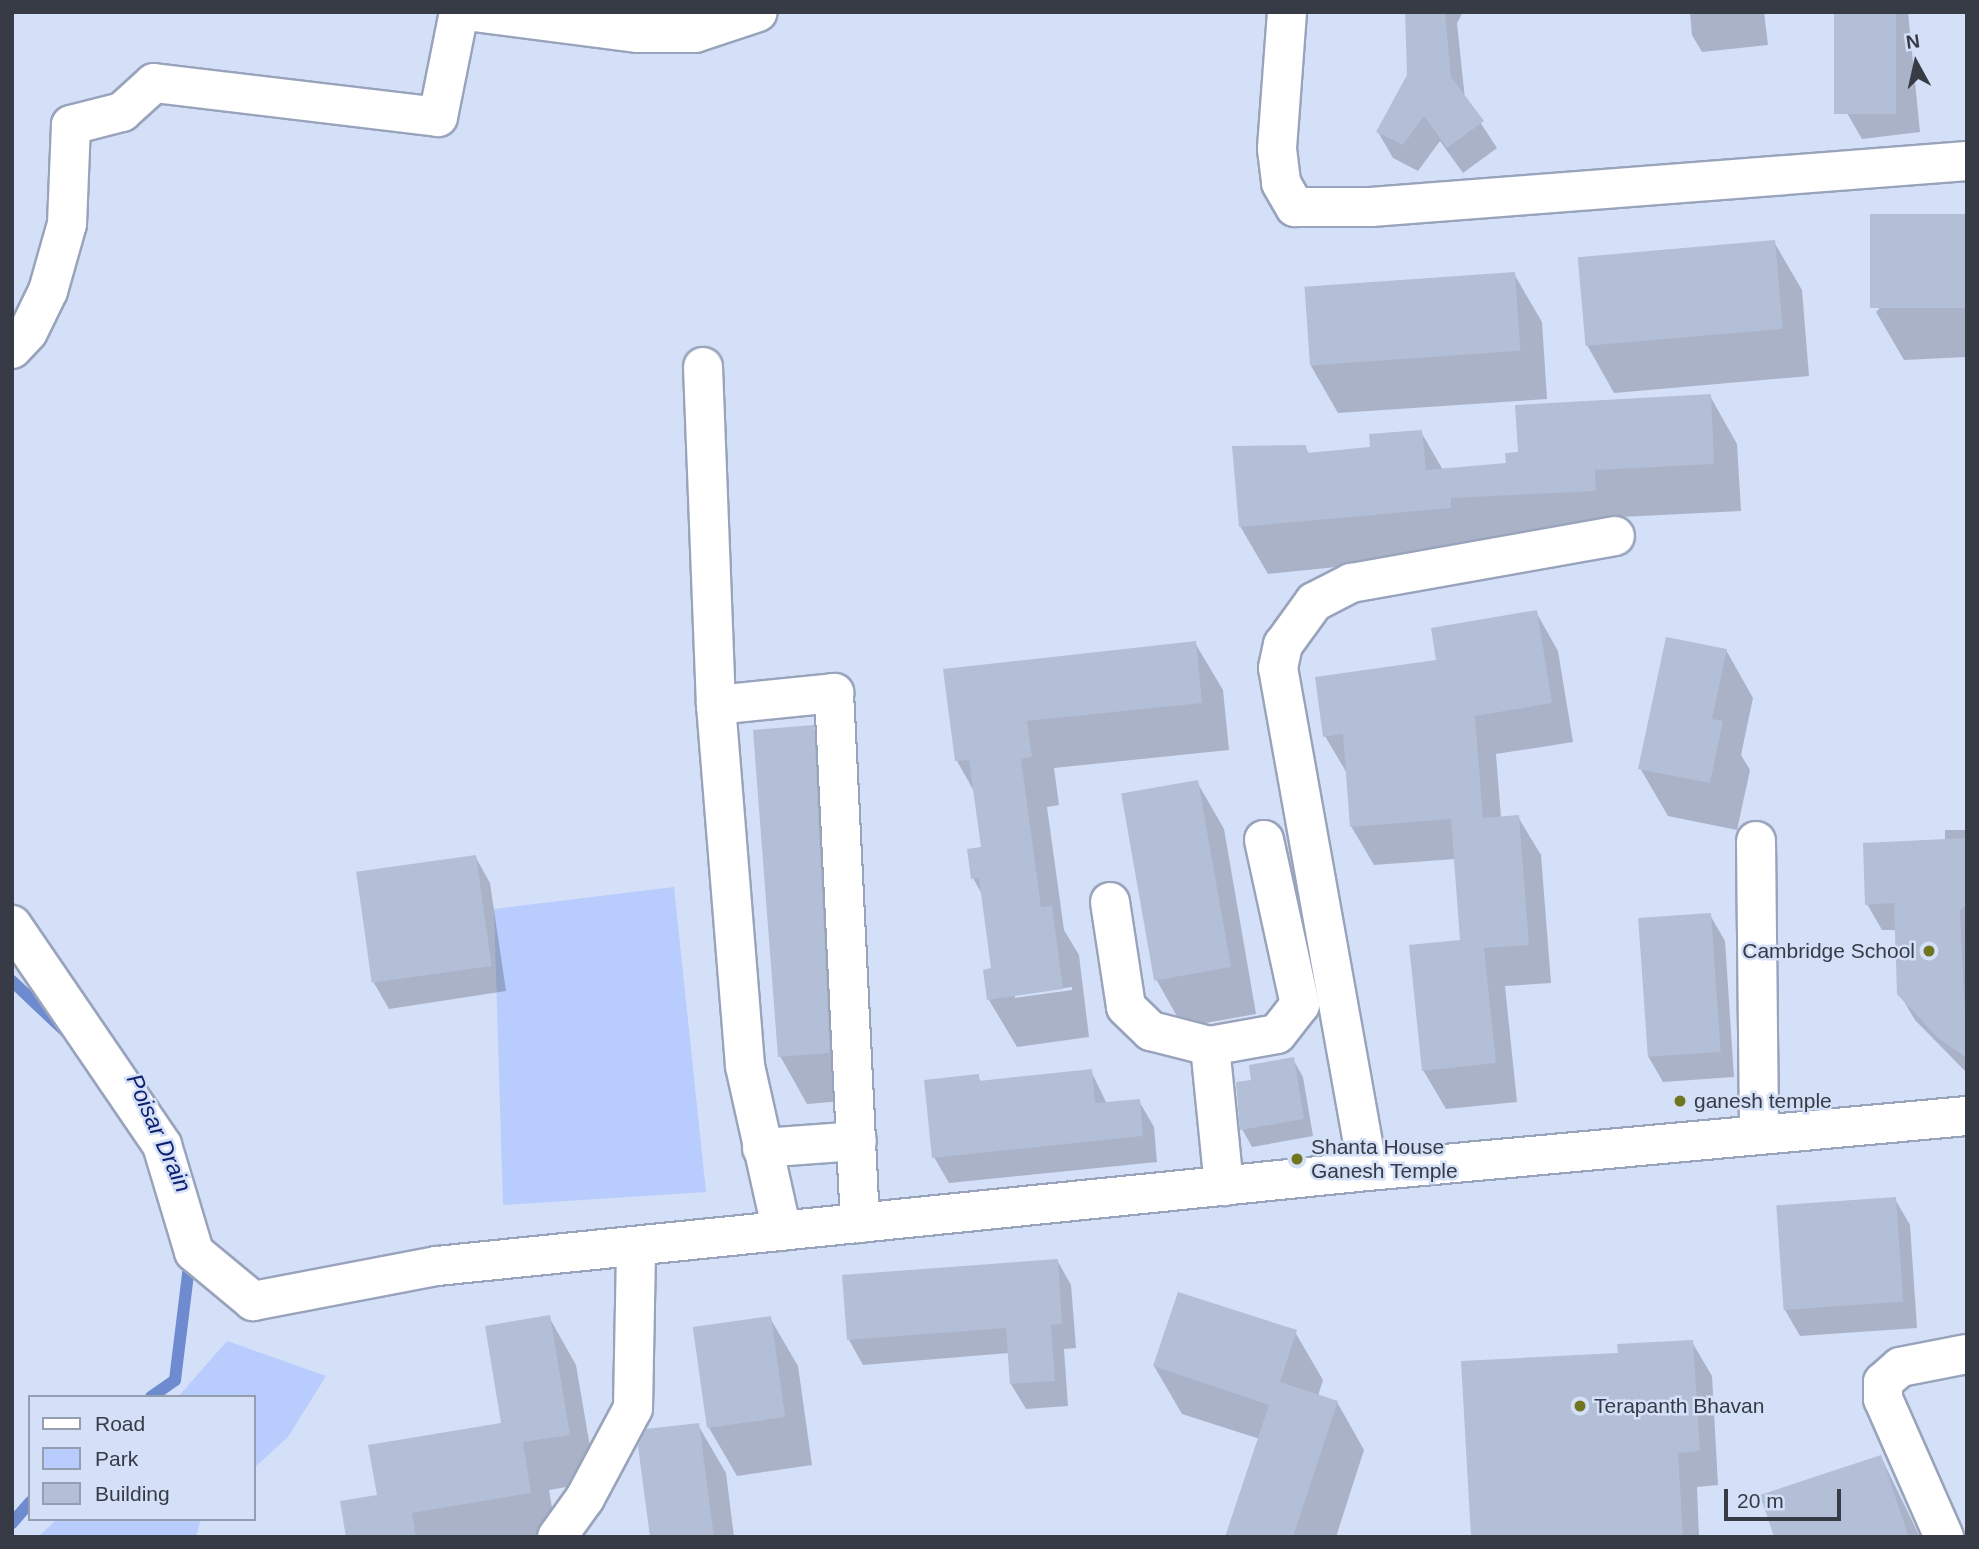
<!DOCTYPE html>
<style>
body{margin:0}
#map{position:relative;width:1979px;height:1549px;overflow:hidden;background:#d4dff8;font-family:Arial,sans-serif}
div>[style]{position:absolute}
.green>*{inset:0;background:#b8cdfd}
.shadow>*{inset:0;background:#0003}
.stream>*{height:12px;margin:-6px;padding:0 6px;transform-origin:6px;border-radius:6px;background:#6e8bd0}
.building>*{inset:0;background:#b3bed7;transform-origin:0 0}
.roads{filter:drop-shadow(2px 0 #99a4bc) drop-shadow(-2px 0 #99a4bc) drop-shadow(0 2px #99a4bc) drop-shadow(0 -2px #99a4bc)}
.minor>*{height:38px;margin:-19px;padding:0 19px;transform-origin:19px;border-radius:19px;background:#fff}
.dots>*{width:19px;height:19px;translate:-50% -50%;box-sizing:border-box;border:4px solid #d4dff8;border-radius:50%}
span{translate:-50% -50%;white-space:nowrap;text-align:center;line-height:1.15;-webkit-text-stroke:5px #d4dff8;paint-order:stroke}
.poi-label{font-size:21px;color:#363b45}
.right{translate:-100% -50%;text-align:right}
.left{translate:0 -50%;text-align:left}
.water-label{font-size:23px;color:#0d1f6f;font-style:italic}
.frame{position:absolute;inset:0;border:14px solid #363b45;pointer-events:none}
.legend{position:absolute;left:28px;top:1395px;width:228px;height:126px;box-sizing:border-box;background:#d4dff8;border:2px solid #959db0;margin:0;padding:9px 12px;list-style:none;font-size:21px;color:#363b45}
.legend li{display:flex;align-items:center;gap:14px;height:35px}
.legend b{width:35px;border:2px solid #959db0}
.north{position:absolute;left:1881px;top:28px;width:70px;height:70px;-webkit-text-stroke:5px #d4dff8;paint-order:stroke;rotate:352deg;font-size:19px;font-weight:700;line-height:28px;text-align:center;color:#363b45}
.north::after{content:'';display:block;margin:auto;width:24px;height:32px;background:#363b45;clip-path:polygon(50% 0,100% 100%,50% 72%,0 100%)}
.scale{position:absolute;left:1724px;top:1489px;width:117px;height:32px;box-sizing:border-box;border:4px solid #363b45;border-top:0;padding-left:9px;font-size:21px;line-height:24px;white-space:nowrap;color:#363b45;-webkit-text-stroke:5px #d4dff8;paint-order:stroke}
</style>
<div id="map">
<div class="green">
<i style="clip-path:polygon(674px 887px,706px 1192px,503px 1205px,494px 909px)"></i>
<i style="clip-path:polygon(227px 1341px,326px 1376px,288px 1437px,254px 1468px,254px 1397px,178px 1397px)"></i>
<i style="clip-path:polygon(57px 1519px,201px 1519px,196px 1537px,38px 1537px)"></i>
</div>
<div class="shadow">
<i style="clip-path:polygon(1407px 12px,1463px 12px,1457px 23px,1465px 99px,1497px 148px,1463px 173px,1440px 141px,1418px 171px,1393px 158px,1378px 132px,1408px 76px)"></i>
<i style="clip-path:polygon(1690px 12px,1764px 12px,1768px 45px,1702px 52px,1692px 35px)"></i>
<i style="clip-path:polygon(1835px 12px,1908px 12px,1920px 132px,1862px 139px,1847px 113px)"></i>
<i style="clip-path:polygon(1967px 215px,1967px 357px,1904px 360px,1876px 312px)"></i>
<i style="clip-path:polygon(1774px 242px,1802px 290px,1809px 376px,1614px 393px,1587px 345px)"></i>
<i style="clip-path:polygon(1514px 274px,1542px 322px,1547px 399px,1338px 413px,1311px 366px)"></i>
<i style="clip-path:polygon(1710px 396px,1737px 444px,1741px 511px,1621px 517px,1622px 538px,1268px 574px,1240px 526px,1305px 447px,1309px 454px,1372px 448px,1421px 432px,1443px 470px,1507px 465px)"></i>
<i style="clip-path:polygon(1536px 612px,1558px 651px,1573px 742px,1496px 754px,1501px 818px,1518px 817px,1541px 855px,1551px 983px,1505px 986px,1517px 1102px,1446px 1109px,1423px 1070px,1462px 942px,1455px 859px,1374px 865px,1351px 826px,1348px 775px,1325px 736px,1438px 661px)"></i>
<i style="clip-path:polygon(evenodd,1195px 643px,1223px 690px,1229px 750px,1054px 768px,1059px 805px,1047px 807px,1064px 930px,1079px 955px,1089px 1037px,1017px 1047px,989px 1000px,993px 970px,983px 896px,973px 878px,983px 849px,975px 793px,957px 761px,945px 671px,1195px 643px,1072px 987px,1072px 990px,1015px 998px,1015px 995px,1072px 987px)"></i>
<i style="clip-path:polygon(1726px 650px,1753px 698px,1741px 755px,1750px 770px,1737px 830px,1668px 816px,1640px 768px)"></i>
<i style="clip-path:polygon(813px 727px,840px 774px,856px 1100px,807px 1104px,780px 1056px)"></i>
<i style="clip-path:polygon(1197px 782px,1224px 829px,1256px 1014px,1183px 1027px,1156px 979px)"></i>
<i style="clip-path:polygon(1945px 830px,1967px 830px,1967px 1073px,1915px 1020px,1899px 993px,1896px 930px,1882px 930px,1867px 904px,1945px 841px)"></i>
<i style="clip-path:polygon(475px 856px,490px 883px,506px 991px,389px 1009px,374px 983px)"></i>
<i style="clip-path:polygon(1710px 915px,1725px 941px,1734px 1077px,1663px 1082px,1648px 1056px)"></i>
<i style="clip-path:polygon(1293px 1059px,1303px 1077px,1313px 1136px,1252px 1147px,1242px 1129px,1254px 1081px)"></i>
<i style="clip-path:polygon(1091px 1071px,1107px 1104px,1139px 1101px,1154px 1127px,1157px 1162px,949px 1183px,934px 1157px,978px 1076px,981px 1082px)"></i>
<i style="clip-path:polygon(1895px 1199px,1910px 1225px,1917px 1328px,1800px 1336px,1785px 1310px)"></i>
<i style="clip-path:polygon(1057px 1260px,1071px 1285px,1076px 1348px,1064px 1349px,1068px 1406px,1026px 1409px,1011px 1384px,1009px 1353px,863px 1365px,849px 1340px)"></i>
<i style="clip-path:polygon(549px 1317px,576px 1365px,596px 1482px,549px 1490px,557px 1537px,348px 1537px,379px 1497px,503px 1424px)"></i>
<i style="clip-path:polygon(770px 1318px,798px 1366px,812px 1465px,737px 1476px,709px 1428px)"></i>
<i style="clip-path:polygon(1295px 1332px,1323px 1380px,1318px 1396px,1337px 1402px,1364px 1450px,1336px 1537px,1227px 1537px,1260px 1439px,1182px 1414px,1154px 1366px)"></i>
<i style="clip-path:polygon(1692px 1342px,1712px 1376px,1718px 1485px,1697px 1487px,1699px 1537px,1472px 1537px,1620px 1355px)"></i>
<i style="clip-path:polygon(698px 1425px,726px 1473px,734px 1537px,651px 1537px)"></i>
<i style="clip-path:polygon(1881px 1457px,1920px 1537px,1775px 1537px)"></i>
</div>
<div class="stream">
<i style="left:12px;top:981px;width:76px;rotate:43.4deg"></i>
<i style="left:151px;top:1397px;width:29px;rotate:-35deg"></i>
<i style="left:175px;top:1380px;width:124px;rotate:-83deg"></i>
<i style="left:12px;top:1523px;width:28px;rotate:-49deg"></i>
</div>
<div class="building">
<i style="clip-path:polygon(1405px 12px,1445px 12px,1451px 77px,1484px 121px,1447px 148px,1424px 116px,1403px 145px,1376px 132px,1407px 75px)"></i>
<i style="left:1834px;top:12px;width:62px;height:102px"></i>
<i style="left:1967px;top:214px;width:94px;height:97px;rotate:90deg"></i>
<i style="left:1775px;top:240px;width:89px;height:198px;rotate:85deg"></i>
<i style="left:1515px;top:272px;width:79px;height:211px;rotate:86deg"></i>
<i style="clip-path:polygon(1711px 394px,1714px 464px,1595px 470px,1596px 491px,1451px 498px,1451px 508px,1239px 527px,1232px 446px,1306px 445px,1307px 453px,1370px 447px,1369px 434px,1422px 430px,1426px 470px,1506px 463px,1505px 453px,1518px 452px,1515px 405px)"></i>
<i style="clip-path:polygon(1537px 610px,1552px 703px,1475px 716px,1483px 818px,1519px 815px,1529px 945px,1484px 948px,1496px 1063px,1422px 1071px,1409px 945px,1460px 940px,1451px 819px,1350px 827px,1343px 734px,1323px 737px,1315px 677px,1436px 660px,1431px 628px)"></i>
<i style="clip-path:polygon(1666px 637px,1727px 649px,1712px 719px,1723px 721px,1710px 783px,1638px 769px)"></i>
<i style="clip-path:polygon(1196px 641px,1202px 703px,1027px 721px,1032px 757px,1021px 759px,1041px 907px,1052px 906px,1063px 989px,987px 1000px,983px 970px,991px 968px,979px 878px,971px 879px,967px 849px,981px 847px,969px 760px,955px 761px,943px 669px)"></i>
<i style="clip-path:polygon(814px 725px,830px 1053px,778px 1057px,753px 730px)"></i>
<i style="left:1198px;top:780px;width:190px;height:78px;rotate:80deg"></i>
<i style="clip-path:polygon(1967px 838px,1967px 904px,1960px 911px,1967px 1058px,1938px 1038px,1897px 994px,1894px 903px,1865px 905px,1863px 843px)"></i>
<i style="left:476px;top:855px;width:112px;height:121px;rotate:82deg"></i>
<i style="left:1711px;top:913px;width:139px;height:73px;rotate:86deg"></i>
<i style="clip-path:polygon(1294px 1057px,1304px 1119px,1240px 1130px,1236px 1082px,1251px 1080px,1249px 1065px)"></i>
<i style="clip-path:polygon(1092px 1069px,1095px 1103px,1140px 1099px,1143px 1136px,932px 1158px,924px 1080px,979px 1074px,979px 1081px)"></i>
<i style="left:1896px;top:1197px;width:105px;height:120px;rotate:86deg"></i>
<i style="clip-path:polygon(1058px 1259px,1062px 1324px,1051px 1325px,1055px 1381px,1010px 1384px,1006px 1328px,847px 1340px,842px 1275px)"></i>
<i style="clip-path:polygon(1178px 1292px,1297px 1330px,1280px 1382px,1338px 1401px,1293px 1537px,1225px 1537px,1269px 1405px,1153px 1366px)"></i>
<i style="clip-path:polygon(550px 1315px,570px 1435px,523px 1442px,531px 1493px,412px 1513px,416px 1537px,346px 1537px,340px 1501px,377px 1495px,368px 1445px,501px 1423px,485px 1326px)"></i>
<i style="left:771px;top:1316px;width:102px;height:79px;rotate:82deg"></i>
<i style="clip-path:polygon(1693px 1340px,1700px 1451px,1678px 1453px,1683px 1537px,1471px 1537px,1461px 1361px,1618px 1353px,1617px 1344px)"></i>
<i style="clip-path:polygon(699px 1423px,714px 1537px,650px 1537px,638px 1446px,646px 1429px)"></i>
<i style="clip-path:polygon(1881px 1455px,1909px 1537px,1774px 1537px,1760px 1495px)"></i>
</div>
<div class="roads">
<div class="minor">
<i style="left:474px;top:12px;width:164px;rotate:7.3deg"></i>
<i style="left:637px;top:33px;width:58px"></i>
<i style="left:695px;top:33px;width:66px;rotate:-18.4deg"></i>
<i style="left:1287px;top:12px;width:137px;rotate:94.2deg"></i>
<i style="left:1277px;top:149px;width:34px;rotate:83deg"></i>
<i style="left:1281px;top:183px;width:28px;rotate:60deg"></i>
<i style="left:1295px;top:207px;width:76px"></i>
<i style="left:1371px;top:207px;width:598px;rotate:-4.41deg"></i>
<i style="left:12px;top:349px;width:23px;rotate:-47deg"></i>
<i style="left:28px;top:332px;width:46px;rotate:-64deg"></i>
<i style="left:48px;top:291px;width:70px;rotate:-74.2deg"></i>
<i style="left:67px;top:224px;width:99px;rotate:-87.7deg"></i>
<i style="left:71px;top:125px;width:53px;rotate:-14.3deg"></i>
<i style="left:122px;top:112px;width:43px;rotate:-42.2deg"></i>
<i style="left:154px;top:83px;width:286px;rotate:6.8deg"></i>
<i style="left:438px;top:117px;width:107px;rotate:-78.7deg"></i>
<i style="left:703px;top:367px;width:338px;rotate:87.8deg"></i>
<i style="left:716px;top:705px;width:362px;rotate:85.4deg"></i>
<i style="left:745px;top:1066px;width:169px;rotate:77.4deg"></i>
<i style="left:716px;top:705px;width:119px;rotate:-5.8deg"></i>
<i style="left:834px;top:693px;width:531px;rotate:87.19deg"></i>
<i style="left:1756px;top:841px;width:294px;rotate:89.4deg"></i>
<i style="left:1110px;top:902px;width:106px;rotate:81.3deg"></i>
<i style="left:1126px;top:1007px;width:35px;rotate:44deg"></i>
<i style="left:1151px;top:1031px;width:61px;rotate:14.3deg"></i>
<i style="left:1210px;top:1046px;width:141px;rotate:84.3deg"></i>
<i style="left:12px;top:925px;width:266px;rotate:55.7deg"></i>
<i style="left:162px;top:1145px;width:112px;rotate:73.3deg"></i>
<i style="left:194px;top:1252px;width:77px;rotate:39.7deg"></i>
<i style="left:253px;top:1301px;width:187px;rotate:-10.8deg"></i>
<i style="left:437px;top:1266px;width:936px;rotate:-5.83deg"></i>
<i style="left:1368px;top:1171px;width:602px;rotate:-5.25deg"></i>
<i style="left:1210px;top:1046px;width:68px;rotate:-10.2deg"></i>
<i style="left:1277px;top:1034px;width:37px;rotate:-52deg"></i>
<i style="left:1300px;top:1005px;width:169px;rotate:-102.3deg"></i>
<i style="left:762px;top:1148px;width:95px;rotate:-4.2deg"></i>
<i style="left:1368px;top:1171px;width:511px;rotate:-100.14deg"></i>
<i style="left:1278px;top:668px;width:24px;rotate:-78deg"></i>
<i style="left:1283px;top:645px;width:53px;rotate:-54.2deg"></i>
<i style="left:1314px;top:602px;width:42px;rotate:-27.2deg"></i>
<i style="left:1351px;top:583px;width:268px;rotate:-10.1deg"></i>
<i style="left:557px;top:1537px;width:48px;rotate:-54.3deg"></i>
<i style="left:585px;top:1498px;width:102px;rotate:-61.9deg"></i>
<i style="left:633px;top:1408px;width:162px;rotate:-88.9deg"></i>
<i style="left:1944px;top:1537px;width:151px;rotate:-113.8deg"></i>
<i style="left:1883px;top:1399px;width:17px;rotate:-90deg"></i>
<i style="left:1883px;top:1382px;width:23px;rotate:-41deg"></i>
<i style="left:1900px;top:1367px;width:68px;rotate:-11deg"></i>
</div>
</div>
<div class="dots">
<i style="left:1929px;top:951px;background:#70761f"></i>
<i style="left:1680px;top:1101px;background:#70761f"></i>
<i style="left:1297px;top:1159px;background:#70761f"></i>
<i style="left:1580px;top:1406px;background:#70761f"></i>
</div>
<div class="poi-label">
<span class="right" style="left:1915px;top:951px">Cambridge School</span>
<span class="left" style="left:1694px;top:1101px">ganesh temple</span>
<span class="left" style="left:1311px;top:1159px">Shanta House<br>Ganesh Temple</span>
<span class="left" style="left:1594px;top:1406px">Terapanth Bhavan</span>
</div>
<div class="water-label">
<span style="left:159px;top:1133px;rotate:66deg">Poisar Drain</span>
</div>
<div class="frame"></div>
<ul class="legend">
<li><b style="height:9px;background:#fff"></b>Road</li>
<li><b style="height:19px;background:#b8cdfd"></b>Park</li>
<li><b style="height:19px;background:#b3bed7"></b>Building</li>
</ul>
<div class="north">N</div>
<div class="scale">20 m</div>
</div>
